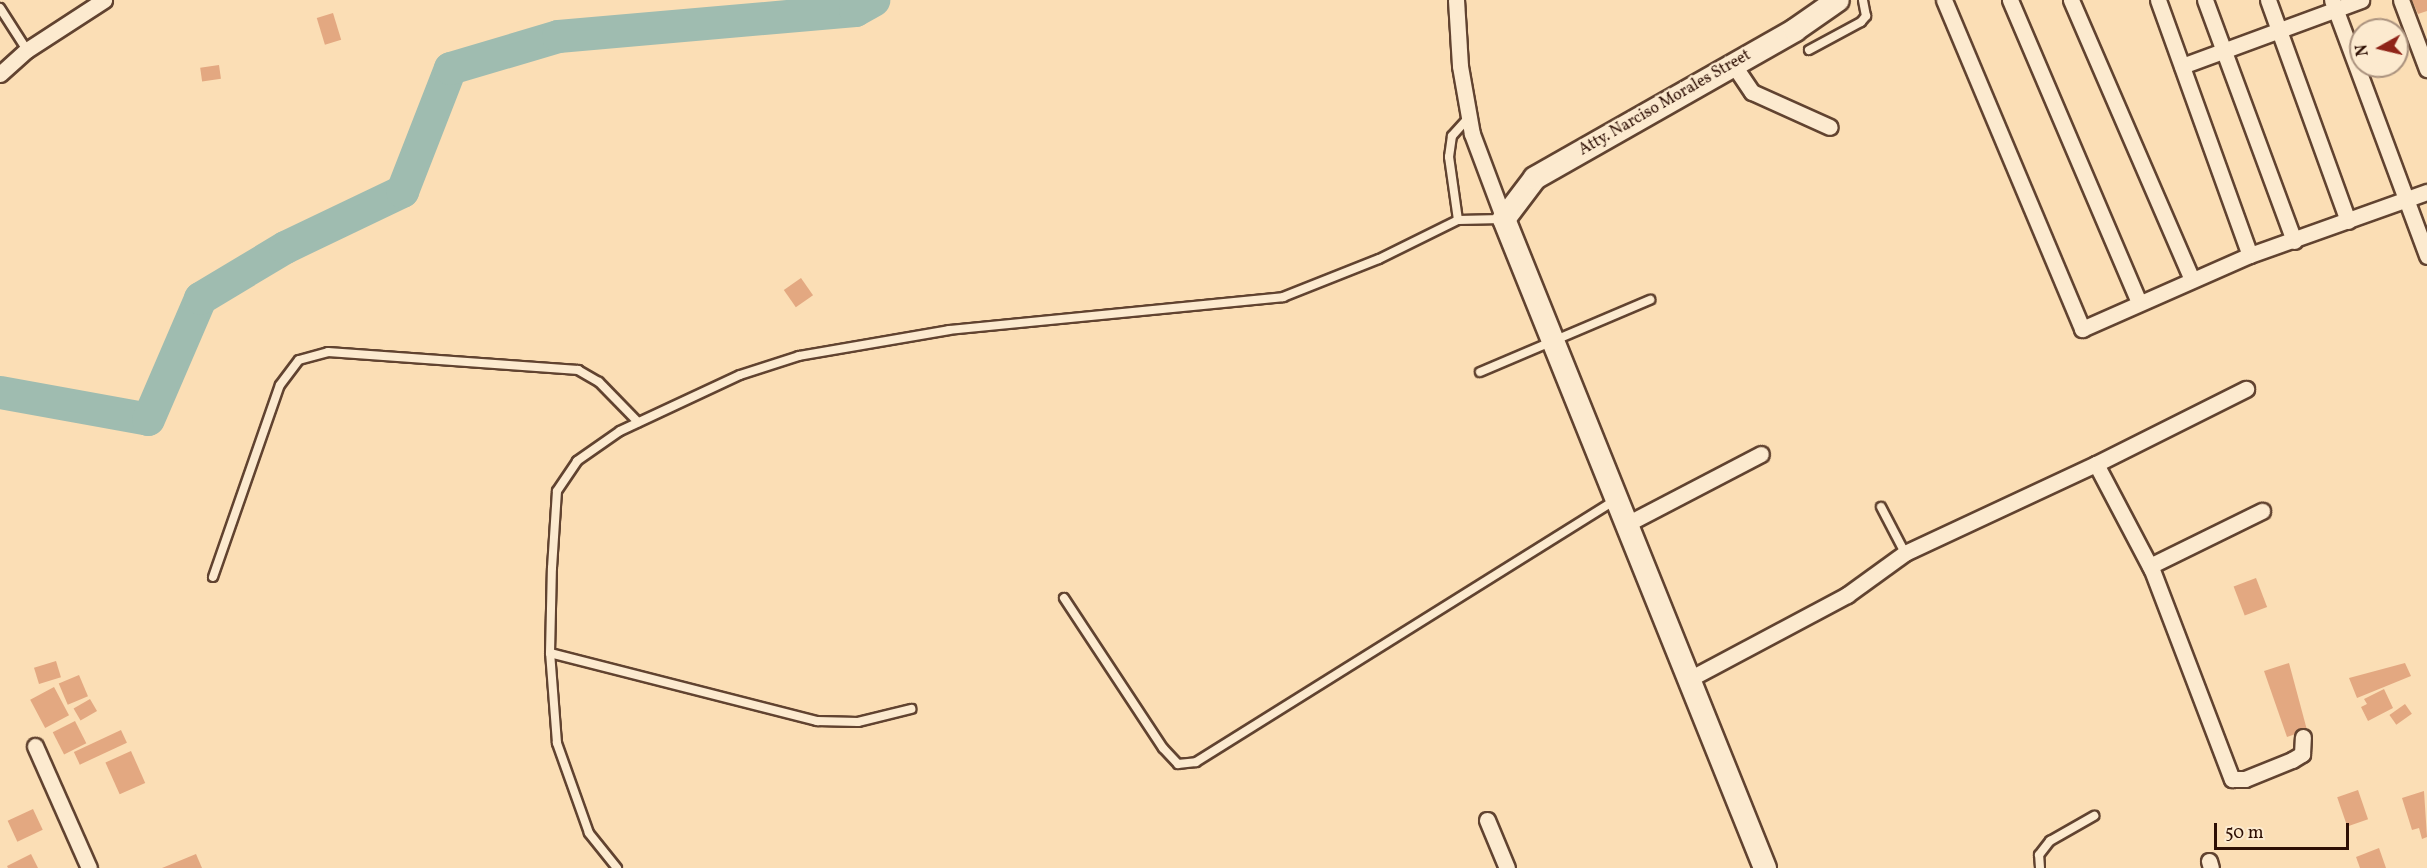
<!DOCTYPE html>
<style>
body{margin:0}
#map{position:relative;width:2427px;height:868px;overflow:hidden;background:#fbdeb5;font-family:Vollkorn,serif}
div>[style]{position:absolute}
.river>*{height:33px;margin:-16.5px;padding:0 16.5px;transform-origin:16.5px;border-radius:16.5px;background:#9fbcb0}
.building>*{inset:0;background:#e3a881;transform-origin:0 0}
.roads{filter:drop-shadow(2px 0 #614330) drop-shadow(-2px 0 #614330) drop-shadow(0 2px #614330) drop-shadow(0 -2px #614330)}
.lane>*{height:8px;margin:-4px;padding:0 4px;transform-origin:4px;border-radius:4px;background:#fceacf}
.street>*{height:15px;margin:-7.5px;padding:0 7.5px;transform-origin:7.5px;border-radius:7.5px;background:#fceacf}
.secondary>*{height:22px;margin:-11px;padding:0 11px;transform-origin:11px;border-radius:11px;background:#fceacf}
span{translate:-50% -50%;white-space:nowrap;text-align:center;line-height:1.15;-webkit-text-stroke:4.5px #fceacf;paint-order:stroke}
.street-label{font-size:16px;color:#2e0f04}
.north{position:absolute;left:2349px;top:18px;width:60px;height:60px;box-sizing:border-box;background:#fceacf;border:2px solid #aa927e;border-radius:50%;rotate:262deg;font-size:16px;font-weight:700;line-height:24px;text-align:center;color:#2e0f04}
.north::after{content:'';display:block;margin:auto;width:21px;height:27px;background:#8f2418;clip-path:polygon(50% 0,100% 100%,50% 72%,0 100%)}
.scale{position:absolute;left:2214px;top:823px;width:135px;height:27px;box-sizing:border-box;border:3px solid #2e0f04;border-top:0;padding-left:8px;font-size:18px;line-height:21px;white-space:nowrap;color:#2e0f04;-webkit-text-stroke:4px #fceacf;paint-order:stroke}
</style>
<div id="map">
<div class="river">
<i style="left:0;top:392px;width:150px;rotate:10.3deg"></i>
<i style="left:148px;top:419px;width:132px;rotate:-66.7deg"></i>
<i style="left:200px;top:298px;width:99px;rotate:-31deg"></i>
<i style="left:285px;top:247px;width:130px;rotate:-25.6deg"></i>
<i style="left:402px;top:191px;width:132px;rotate:-68.7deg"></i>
<i style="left:450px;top:68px;width:113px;rotate:-16.5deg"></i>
<i style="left:558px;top:36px;width:298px;rotate:-5deg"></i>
<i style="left:855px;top:10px;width:21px;rotate:-29deg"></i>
</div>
<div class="building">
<i style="clip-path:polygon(2412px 0,2427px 0,2427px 11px,2418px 14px)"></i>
<i style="left:333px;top:13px;width:28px;height:17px;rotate:73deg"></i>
<i style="left:219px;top:65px;width:14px;height:19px;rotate:82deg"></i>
<i style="left:801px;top:278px;width:21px;height:21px;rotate:55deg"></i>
<i style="left:2256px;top:578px;width:31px;height:24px;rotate:69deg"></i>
<i style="left:56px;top:661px;width:17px;height:23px;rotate:73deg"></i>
<i style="clip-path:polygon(2289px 663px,2307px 730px,2287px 737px,2264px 671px)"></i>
<i style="clip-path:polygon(2405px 663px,2411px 676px,2357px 698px,2349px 678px)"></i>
<i style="left:79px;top:675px;width:23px;height:22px;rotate:67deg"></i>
<i style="left:54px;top:687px;width:32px;height:27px;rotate:62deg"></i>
<i style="clip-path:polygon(2384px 689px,2393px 708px,2368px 721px,2361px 707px,2367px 704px,2364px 699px)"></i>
<i style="left:90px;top:699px;width:14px;height:19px;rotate:60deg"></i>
<i style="left:2405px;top:704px;width:12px;height:19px;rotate:55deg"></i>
<i style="left:75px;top:721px;width:25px;height:25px;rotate:63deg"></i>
<i style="left:121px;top:730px;width:14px;height:52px;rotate:65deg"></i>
<i style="left:131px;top:751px;width:35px;height:28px;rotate:66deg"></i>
<i style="left:2358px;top:790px;width:31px;height:22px;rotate:71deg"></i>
<i style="clip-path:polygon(2424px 791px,2427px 837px,2422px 839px,2419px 828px,2412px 830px,2402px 798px)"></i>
<i style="left:33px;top:809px;width:23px;height:28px;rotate:65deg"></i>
<i style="clip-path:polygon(2379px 848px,2386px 868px,2360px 868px,2356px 857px)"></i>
<i style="clip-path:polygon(31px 854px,38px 868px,8px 868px,7px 866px)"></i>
<i style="clip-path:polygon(196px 854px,202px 868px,162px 868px)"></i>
</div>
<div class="roads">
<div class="lane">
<i style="left:0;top:8px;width:50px;rotate:57.3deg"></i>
<i style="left:1809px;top:50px;width:59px;rotate:-28.3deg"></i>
<i style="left:1861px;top:22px;width:8px;rotate:-50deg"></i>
<i style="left:1866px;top:16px;width:16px;rotate:-101deg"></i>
<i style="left:1458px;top:220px;width:64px;rotate:-98.1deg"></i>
<i style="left:1449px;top:157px;width:21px;rotate:-82deg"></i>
<i style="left:1452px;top:136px;width:24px;rotate:-48deg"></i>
<i style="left:1480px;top:372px;width:185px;rotate:-23deg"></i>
<i style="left:1881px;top:507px;width:52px;rotate:62.4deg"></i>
<i style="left:213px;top:577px;width:203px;rotate:-70.8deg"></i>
<i style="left:280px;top:385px;width:31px;rotate:-53deg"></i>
<i style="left:299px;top:360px;width:30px;rotate:-15deg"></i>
<i style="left:328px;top:352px;width:251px;rotate:4.1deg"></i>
<i style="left:578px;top:370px;width:24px;rotate:30deg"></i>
<i style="left:599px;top:382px;width:56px;rotate:45.7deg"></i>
<i style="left:1064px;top:598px;width:180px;rotate:56.6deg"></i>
<i style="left:1163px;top:748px;width:22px;rotate:47deg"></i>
<i style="left:1178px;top:764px;width:18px;rotate:-6deg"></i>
<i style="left:1196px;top:762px;width:495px;rotate:-32deg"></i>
<i style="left:550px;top:653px;width:276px;rotate:14.3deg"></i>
<i style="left:817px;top:721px;width:41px;rotate:1.4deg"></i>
<i style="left:858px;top:722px;width:55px;rotate:-13.8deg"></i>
<i style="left:617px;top:868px;width:45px;rotate:-128.7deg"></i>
<i style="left:589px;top:833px;width:96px;rotate:-109.6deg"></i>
<i style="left:557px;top:743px;width:90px;rotate:-94.4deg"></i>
<i style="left:550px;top:653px;width:85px;rotate:-88.7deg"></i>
<i style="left:552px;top:568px;width:77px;rotate:-86.3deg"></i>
<i style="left:557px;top:491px;width:36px;rotate:-56deg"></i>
<i style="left:577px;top:461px;width:52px;rotate:-34.9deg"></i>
<i style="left:620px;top:431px;width:132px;rotate:-25deg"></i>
<i style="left:740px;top:375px;width:62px;rotate:-17.9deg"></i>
<i style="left:799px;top:356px;width:152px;rotate:-9.8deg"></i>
<i style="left:949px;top:330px;width:336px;rotate:-5.6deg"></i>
<i style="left:1283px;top:297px;width:103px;rotate:-21.6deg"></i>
<i style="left:1379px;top:259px;width:88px;rotate:-26.3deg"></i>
<i style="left:1458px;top:220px;width:44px;rotate:-1.3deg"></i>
<i style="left:2040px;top:868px;width:13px;rotate:-94deg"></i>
<i style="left:2039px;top:855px;width:18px;rotate:-52deg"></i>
<i style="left:2050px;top:841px;width:51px;rotate:-29.6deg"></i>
</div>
<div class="street">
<i style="left:1456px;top:0;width:66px;rotate:86.5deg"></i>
<i style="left:1460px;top:66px;width:69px;rotate:80deg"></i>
<i style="left:1472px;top:134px;width:91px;rotate:69.4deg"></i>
<i style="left:1944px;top:0;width:357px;rotate:67.2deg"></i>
<i style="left:2082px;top:329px;width:184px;rotate:-23.8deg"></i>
<i style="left:2250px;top:255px;width:188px;rotate:-19.6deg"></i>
<i style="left:2010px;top:0;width:329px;rotate:66.9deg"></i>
<i style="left:2071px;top:0;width:304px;rotate:66.6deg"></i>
<i style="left:2158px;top:0;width:271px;rotate:70.2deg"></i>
<i style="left:2205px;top:0;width:257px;rotate:69.7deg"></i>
<i style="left:2268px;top:0;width:235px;rotate:70.1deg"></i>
<i style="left:2332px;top:0;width:273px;rotate:69.6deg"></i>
<i style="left:2401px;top:0;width:74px;rotate:69.4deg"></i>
<i style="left:1733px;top:64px;width:34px;rotate:56deg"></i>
<i style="left:1752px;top:92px;width:85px;rotate:24.2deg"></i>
<i style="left:2182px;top:66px;width:191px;rotate:-20.2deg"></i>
<i style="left:0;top:74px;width:36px;rotate:-42deg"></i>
<i style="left:27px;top:50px;width:92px;rotate:-33deg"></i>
<i style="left:2096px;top:464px;width:168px;rotate:-26.6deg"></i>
<i style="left:1627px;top:524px;width:151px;rotate:-27.6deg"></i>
<i style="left:2150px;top:566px;width:125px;rotate:-26.2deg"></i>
<i style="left:1691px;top:678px;width:177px;rotate:-28deg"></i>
<i style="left:1847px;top:595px;width:72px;rotate:-35.9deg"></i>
<i style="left:1905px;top:553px;width:211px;rotate:-25deg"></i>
<i style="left:2096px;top:464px;width:120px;rotate:62.2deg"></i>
<i style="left:2152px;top:570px;width:224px;rotate:69.1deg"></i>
<i style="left:2232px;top:779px;width:13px"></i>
<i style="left:2245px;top:779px;width:51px;rotate:-22deg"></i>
<i style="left:2292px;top:760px;width:12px;rotate:-31deg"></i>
<i style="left:2302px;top:754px;width:17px;rotate:-87deg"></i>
<i style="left:35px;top:746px;width:133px;rotate:66.1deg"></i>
<i style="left:1487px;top:820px;width:52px;rotate:67.4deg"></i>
<i style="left:2209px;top:861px;width:7px;rotate:74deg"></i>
</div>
<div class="secondary">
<i style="left:1765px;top:868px;width:700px;rotate:-111.91deg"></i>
<i style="left:1504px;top:219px;width:51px;rotate:-52.9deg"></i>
<i style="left:1535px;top:178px;width:299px;rotate:-29.6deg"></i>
<i style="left:1795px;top:30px;width:52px;rotate:-34.9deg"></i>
</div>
</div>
<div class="street-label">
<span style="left:1665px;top:103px;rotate:-30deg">Atty. Narciso Morales Street</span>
</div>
<div class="north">N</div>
<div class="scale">50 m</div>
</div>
